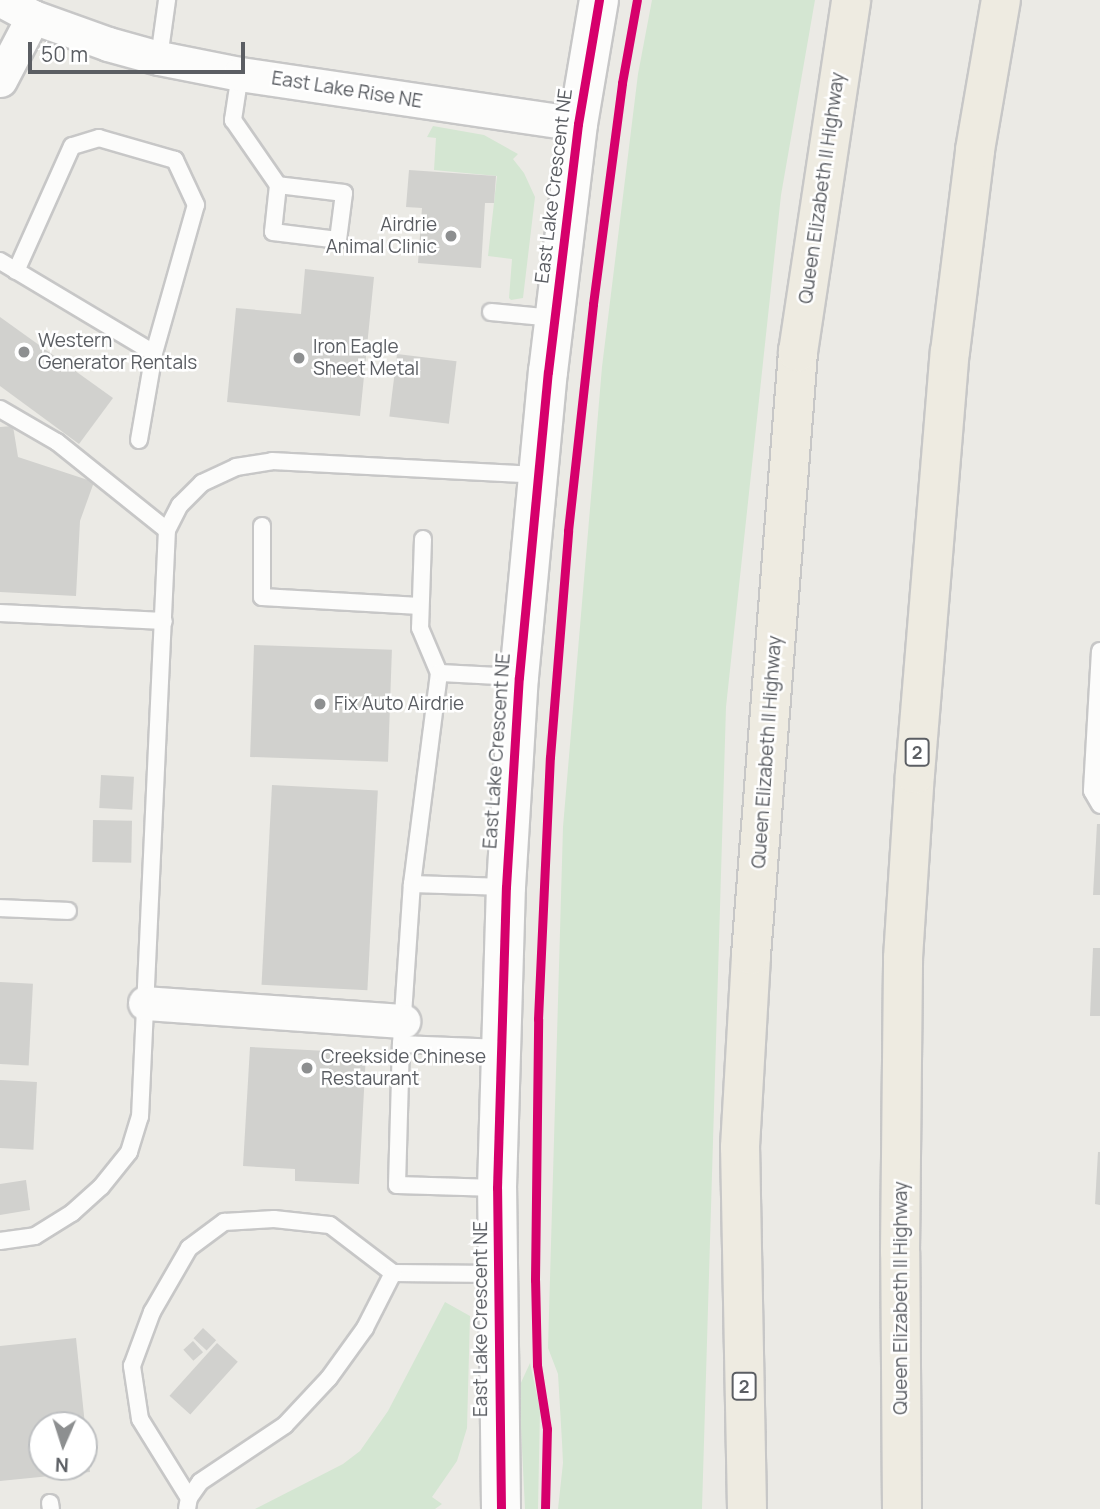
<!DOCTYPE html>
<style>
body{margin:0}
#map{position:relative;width:1100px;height:1509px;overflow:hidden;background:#ebeae5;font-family:Manrope,sans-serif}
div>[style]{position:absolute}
.green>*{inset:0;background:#d4e6d2}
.building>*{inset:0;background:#d1d1ce;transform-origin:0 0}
.roads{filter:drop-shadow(2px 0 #c7c7c7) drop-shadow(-2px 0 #c7c7c7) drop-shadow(0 2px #c7c7c7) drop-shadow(0 -2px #c7c7c7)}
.service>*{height:16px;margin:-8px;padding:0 8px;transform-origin:8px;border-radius:8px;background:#fcfcfb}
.minor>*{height:33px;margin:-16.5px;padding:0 16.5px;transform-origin:16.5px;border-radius:16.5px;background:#fcfcfb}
.tertiary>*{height:38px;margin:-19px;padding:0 19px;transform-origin:19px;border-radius:19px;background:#fcfcfb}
.motorway>*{height:38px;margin:-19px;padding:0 19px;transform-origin:19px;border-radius:19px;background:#eeebe1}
.cycleway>*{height:9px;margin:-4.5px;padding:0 4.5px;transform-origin:4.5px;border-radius:4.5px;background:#d6006c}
.dots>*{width:19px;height:19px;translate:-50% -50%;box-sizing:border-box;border:4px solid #fff;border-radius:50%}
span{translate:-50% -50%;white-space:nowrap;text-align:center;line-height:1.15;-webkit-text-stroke:5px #fff;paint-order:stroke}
.shield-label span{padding:2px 5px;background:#fff;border:2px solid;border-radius:5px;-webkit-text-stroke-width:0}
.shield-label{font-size:18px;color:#5b5e63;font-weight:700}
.street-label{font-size:19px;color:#5b5e63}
.poi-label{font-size:19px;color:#5b5e63}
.right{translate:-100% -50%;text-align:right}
.left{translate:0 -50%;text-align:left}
.north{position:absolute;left:28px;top:1411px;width:70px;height:70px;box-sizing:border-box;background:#fff;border:2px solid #bdbfc1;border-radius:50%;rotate:183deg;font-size:19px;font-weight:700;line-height:28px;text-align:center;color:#5b5e63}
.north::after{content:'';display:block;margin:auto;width:24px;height:32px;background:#8d8f90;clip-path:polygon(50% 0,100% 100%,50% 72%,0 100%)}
.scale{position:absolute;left:28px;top:42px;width:217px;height:32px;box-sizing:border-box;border:4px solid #5b5e63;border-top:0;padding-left:9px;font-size:21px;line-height:24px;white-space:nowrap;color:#5b5e63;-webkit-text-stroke:5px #fff;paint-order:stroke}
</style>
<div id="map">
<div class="green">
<i style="clip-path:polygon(652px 0,815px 0,781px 195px,726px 707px,702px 1509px,558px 1509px,563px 1463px,562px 1442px,558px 1374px,548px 1348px,563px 827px,602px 367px,638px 74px)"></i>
<i style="clip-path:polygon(433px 126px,484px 135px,518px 154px,513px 159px,524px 173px,535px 197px,523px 298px,511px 300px,509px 298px,512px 259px,488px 256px,497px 176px,434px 170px,436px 138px,427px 137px)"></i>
<i style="clip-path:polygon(445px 1302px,470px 1316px,467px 1428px,457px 1461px,432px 1497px,442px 1504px,435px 1509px,255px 1509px,343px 1464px,360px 1451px,388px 1411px)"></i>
<i style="clip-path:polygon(530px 1363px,540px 1409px,538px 1509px,525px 1509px,519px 1387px)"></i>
</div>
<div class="building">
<i style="clip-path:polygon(409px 170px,496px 176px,494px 203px,485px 203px,481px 268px,418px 263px,422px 208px,406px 207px)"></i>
<i style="clip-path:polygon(305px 269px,374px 277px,360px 416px,227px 402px,236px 308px,301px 314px)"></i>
<i style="clip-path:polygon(0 317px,113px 398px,79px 444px,0 386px)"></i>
<i style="left:397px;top:354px;width:60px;height:63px;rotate:7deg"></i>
<i style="clip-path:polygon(13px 426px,18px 457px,94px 482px,80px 521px,76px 596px,0 592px,0 427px)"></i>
<i style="left:254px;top:645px;width:138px;height:112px;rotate:2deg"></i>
<i style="left:101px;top:775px;width:33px;height:33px;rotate:3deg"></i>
<i style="left:272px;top:785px;width:106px;height:200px;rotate:3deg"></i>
<i style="left:93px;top:820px;width:39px;height:42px;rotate:1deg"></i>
<i style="clip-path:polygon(1097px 824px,1100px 824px,1100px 895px,1093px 895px)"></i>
<i style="clip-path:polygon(1093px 948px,1100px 948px,1100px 1016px,1090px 1016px)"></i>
<i style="left:0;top:982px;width:33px;height:82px;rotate:3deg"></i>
<i style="clip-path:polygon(250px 1047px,366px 1053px,359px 1184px,295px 1181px,295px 1169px,243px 1166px)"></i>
<i style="left:0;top:1080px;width:37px;height:68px;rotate:3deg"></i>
<i style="clip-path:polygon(1098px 1152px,1100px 1152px,1100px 1205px,1095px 1204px)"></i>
<i style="clip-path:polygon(26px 1180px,30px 1210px,0 1215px,0 1184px)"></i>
<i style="left:203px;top:1328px;width:18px;height:14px;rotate:43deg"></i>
<i style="clip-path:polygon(76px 1338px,85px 1425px,42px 1425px,42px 1467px,84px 1467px,86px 1431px,90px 1472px,0 1481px,0 1346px)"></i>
<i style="left:193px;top:1341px;width:15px;height:13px;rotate:48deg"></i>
<i style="left:217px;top:1343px;width:28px;height:71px;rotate:42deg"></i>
</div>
<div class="roads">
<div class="service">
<i style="left:159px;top:58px;width:59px;rotate:-82.1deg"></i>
<i style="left:240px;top:74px;width:47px;rotate:98.7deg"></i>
<i style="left:233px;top:120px;width:79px;rotate:55.3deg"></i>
<i style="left:278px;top:185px;width:47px;rotate:96.1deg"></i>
<i style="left:273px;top:232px;width:65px;rotate:7deg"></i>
<i style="left:338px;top:240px;width:47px;rotate:-82.7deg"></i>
<i style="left:344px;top:193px;width:66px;rotate:-173.1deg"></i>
<i style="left:0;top:261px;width:179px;rotate:30.9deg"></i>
<i style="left:154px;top:353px;width:154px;rotate:-74.2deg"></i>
<i style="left:196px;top:205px;width:50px;rotate:-115deg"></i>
<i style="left:175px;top:160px;width:79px;rotate:-163.9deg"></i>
<i style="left:99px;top:138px;width:28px;rotate:163deg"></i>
<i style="left:72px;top:146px;width:137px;rotate:114.1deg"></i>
<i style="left:491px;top:312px;width:63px;rotate:5.4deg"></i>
<i style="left:0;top:409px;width:66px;rotate:30.1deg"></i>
<i style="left:57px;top:442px;width:141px;rotate:38.7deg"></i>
<i style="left:139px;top:440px;width:88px;rotate:-80.2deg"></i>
<i style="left:262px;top:526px;width:71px;rotate:90deg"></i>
<i style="left:262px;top:597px;width:158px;rotate:3.3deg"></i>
<i style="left:423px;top:539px;width:89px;rotate:91.9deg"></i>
<i style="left:420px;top:628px;width:49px;rotate:67.1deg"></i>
<i style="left:0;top:613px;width:164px;rotate:2.8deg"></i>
<i style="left:1100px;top:651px;width:140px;rotate:93.3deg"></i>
<i style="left:1092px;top:791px;width:16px;rotate:60deg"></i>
<i style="left:412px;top:884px;width:94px;rotate:1.8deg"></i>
<i style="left:0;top:908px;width:68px;rotate:2.5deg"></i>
<i style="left:401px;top:1044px;width:100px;rotate:2.3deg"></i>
<i style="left:497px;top:1188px;width:100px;rotate:-178.3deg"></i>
<i style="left:397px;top:1185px;width:141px;rotate:-88.4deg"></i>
<i style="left:401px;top:1044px;width:160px;rotate:-86.1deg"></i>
<i style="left:412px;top:884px;width:213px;rotate:-82.7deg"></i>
<i style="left:439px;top:673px;width:80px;rotate:2.9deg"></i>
<i style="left:0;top:1241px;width:35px;rotate:-8deg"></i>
<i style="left:35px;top:1236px;width:44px;rotate:-31.9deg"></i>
<i style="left:72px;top:1213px;width:39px;rotate:-42deg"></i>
<i style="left:101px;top:1187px;width:45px;rotate:-51.3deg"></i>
<i style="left:129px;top:1152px;width:37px;rotate:-73deg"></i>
<i style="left:140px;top:1117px;width:588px;rotate:-87.37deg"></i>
<i style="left:167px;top:530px;width:28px;rotate:-63deg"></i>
<i style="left:180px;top:505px;width:31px;rotate:-45deg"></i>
<i style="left:202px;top:483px;width:38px;rotate:-25deg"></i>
<i style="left:236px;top:467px;width:36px;rotate:-9deg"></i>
<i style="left:272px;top:461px;width:265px;rotate:3deg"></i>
<i style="left:189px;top:1498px;width:93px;rotate:-121.8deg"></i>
<i style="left:140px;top:1419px;width:54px;rotate:-98.6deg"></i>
<i style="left:132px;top:1366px;width:58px;rotate:-69.7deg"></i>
<i style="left:152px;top:1312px;width:74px;rotate:-60deg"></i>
<i style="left:189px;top:1248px;width:44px;rotate:-36.6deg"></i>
<i style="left:224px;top:1222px;width:50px;rotate:-3.4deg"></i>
<i style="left:274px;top:1219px;width:56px;rotate:6.1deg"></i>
<i style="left:330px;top:1225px;width:79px;rotate:37.3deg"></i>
<i style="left:393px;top:1273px;width:105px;rotate:0.5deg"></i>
<i style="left:50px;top:1503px;width:6px;rotate:81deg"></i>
<i style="left:187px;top:1509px;width:11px;rotate:-80deg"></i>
<i style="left:189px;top:1498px;width:19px;rotate:-55deg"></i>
<i style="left:200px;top:1482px;width:102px;rotate:-33.8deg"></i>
<i style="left:285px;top:1425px;width:64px;rotate:-46.9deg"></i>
<i style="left:329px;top:1378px;width:62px;rotate:-54.2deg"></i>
<i style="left:365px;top:1328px;width:62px;rotate:-63deg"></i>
</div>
<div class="minor">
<i style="left:1px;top:0;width:36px;rotate:28deg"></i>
<i style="left:33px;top:17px;width:80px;rotate:19.8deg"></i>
<i style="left:108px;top:44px;width:53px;rotate:15.4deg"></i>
<i style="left:159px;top:58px;width:83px;rotate:11.2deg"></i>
<i style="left:240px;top:74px;width:342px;rotate:8.4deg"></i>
<i style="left:0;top:80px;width:71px;rotate:-62.4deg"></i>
<i style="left:145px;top:1003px;width:259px;rotate:4deg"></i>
</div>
<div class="tertiary">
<i style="left:501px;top:1509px;width:321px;rotate:-90.7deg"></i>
<i style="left:497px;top:1188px;width:301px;rotate:-88.3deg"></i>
<i style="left:506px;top:887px;width:210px;rotate:-86.5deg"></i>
<i style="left:519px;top:677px;width:306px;rotate:-84.6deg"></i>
<i style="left:548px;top:372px;width:250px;rotate:-83.1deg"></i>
<i style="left:578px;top:124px;width:126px;rotate:-80.4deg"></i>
</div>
<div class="motorway">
<i style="left:747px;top:1509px;width:362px;rotate:-91.1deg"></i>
<i style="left:740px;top:1147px;width:192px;rotate:-86.7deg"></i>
<i style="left:751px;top:955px;width:605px;rotate:-85.54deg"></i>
<i style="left:798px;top:352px;width:356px;rotate:-81.4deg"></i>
<i style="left:902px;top:1509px;width:257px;rotate:-90.4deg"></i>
<i style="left:900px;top:1252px;width:294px;rotate:-89.4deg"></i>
<i style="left:903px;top:958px;width:184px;rotate:-86.3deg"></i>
<i style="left:915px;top:774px;width:423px;rotate:-85.3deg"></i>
<i style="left:950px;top:352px;width:204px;rotate:-82.9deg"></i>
<i style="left:975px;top:150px;width:152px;rotate:-80.2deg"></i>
</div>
</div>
<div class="cycleway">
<i style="left:501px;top:1509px;width:321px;rotate:-90.7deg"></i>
<i style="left:497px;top:1188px;width:301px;rotate:-88.3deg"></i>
<i style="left:506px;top:887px;width:210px;rotate:-86.5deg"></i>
<i style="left:519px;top:677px;width:306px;rotate:-84.6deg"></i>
<i style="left:548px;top:372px;width:250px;rotate:-83.1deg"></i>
<i style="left:578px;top:124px;width:126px;rotate:-80.4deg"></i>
<i style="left:545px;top:1509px;width:80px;rotate:-88.6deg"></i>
<i style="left:547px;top:1429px;width:65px;rotate:-98.9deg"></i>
<i style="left:537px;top:1365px;width:85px;rotate:-91.3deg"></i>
<i style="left:535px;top:1280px;width:261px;rotate:-89.3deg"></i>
<i style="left:538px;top:1019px;width:262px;rotate:-87.4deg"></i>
<i style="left:550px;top:757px;width:227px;rotate:-85.4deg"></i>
<i style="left:568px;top:531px;width:228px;rotate:-83.7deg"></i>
<i style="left:593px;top:304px;width:223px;rotate:-82.5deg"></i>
<i style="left:622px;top:83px;width:84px;rotate:-79.8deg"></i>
</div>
<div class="dots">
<i style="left:451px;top:236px;background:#8d8f90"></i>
<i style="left:24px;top:352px;background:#8d8f90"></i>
<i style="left:299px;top:358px;background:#8d8f90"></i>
<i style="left:320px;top:704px;background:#8d8f90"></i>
<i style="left:307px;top:1068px;background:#8d8f90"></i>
</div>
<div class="shield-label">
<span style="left:917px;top:752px">2</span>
<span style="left:744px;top:1386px">2</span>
</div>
<div class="street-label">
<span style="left:347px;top:90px;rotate:9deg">East Lake Rise NE</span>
<span style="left:554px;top:186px;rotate:-83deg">East Lake Crescent NE</span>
<span style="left:822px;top:188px;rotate:-82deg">Queen Elizabeth II Highway</span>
<span style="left:497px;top:751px;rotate:-86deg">East Lake Crescent NE</span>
<span style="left:767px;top:752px;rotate:-86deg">Queen Elizabeth II Highway</span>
<span style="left:901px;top:1298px;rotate:-90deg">Queen Elizabeth II Highway</span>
<span style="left:481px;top:1319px;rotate:-90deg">East Lake Crescent NE</span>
</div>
<div class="poi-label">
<span class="right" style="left:437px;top:236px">Airdrie<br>Animal Clinic</span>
<span class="left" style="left:38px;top:352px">Western<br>Generator Rentals</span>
<span class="left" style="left:313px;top:358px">Iron Eagle<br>Sheet Metal</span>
<span class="left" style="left:334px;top:704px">Fix Auto Airdrie</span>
<span class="left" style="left:321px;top:1068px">Creekside Chinese<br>Restaurant</span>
</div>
<div class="north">N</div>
<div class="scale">50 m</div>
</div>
